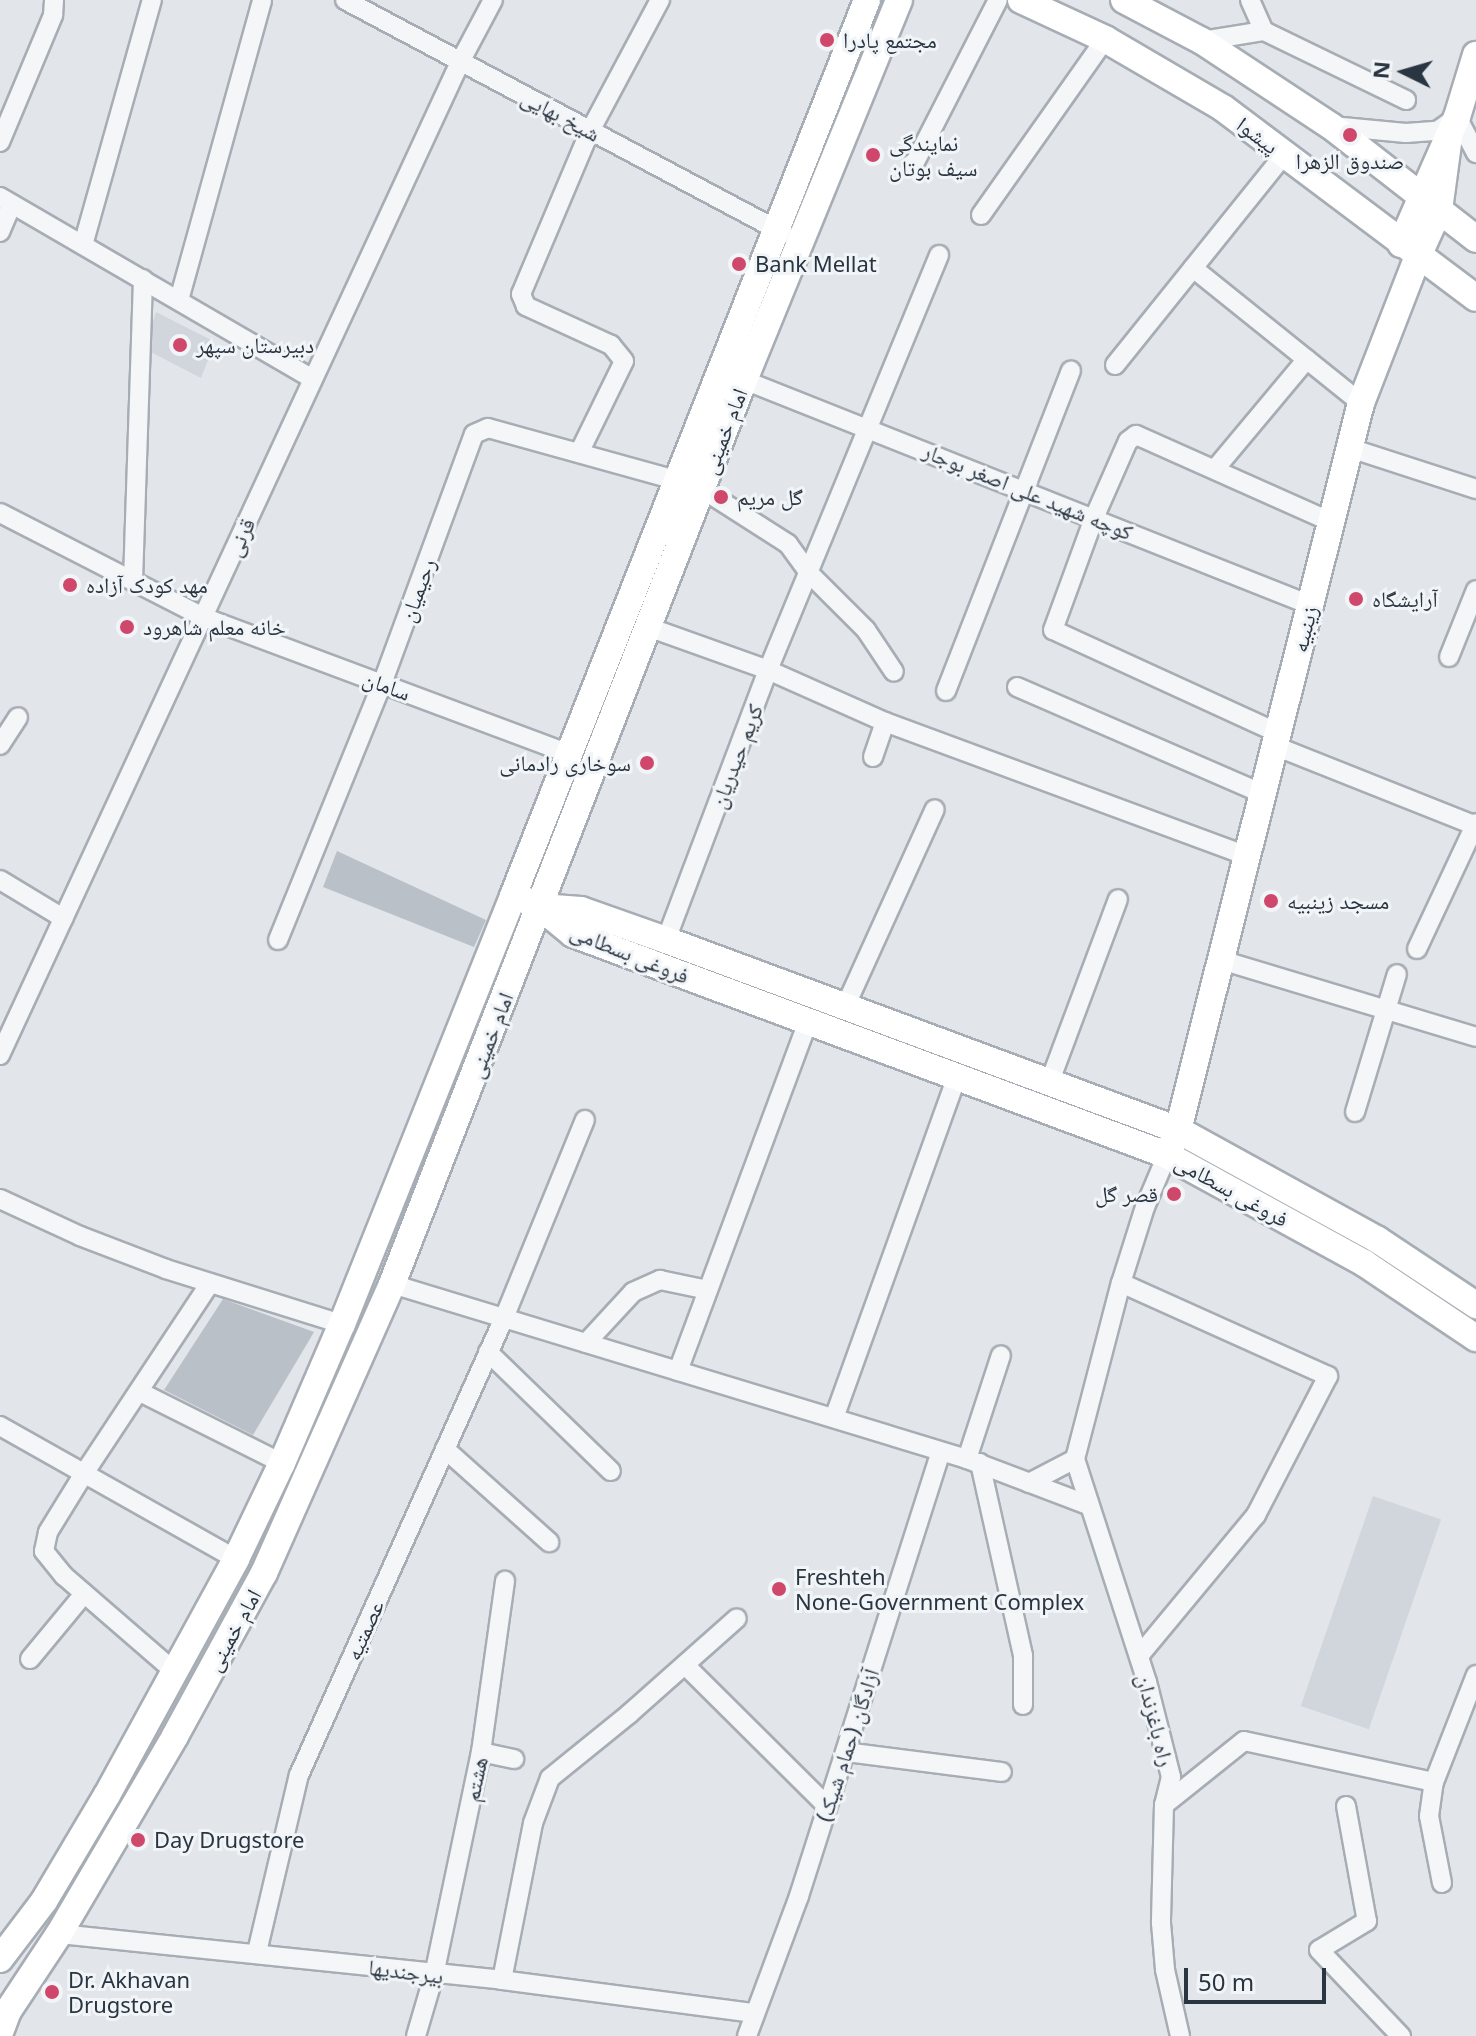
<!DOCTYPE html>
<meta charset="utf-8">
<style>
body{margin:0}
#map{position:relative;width:1476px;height:2036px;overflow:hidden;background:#e2e6ea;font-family:"Noto Sans","Noto Naskh Arabic",sans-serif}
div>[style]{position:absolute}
.built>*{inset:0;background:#d0d6dc;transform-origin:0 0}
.building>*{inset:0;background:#b9c0c7}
.roads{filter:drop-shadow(2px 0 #a7adb4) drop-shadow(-2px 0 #a7adb4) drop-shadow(0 2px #a7adb4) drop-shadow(0 -2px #a7adb4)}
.street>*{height:18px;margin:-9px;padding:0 9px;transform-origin:9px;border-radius:9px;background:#f5f6f8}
.secondary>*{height:26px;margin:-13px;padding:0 13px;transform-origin:13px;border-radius:13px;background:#fff}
.dots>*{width:22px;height:22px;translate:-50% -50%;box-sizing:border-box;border:4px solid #f2f5f8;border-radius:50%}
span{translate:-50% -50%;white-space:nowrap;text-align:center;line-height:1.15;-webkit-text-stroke:6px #f2f5f8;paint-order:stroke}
.poi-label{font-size:22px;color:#2a3542}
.left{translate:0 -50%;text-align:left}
.right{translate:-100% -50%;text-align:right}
.street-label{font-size:22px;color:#2a3542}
.north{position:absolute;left:1364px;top:32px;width:80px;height:80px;-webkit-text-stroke:6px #f2f5f8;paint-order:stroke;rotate:275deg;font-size:22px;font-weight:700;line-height:32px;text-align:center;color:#2a3542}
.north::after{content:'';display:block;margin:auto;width:28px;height:36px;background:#2a3542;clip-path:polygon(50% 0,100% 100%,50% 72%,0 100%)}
.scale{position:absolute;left:1184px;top:1968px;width:142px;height:36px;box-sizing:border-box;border:4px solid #2a3542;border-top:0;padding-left:10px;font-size:24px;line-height:28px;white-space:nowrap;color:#2a3542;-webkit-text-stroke:6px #f2f5f8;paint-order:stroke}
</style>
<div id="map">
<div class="built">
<i style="clip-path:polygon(156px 312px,215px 342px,201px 378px,145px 349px)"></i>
<i style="left:1373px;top:1496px;width:72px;height:222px;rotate:19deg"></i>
</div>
<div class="building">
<i style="clip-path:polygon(337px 851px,486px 920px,474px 947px,323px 887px)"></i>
<i style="clip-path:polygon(223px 1299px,314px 1332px,253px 1435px,164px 1390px)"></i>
</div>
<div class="roads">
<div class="street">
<i style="left:345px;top:0;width:497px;rotate:28deg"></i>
<i style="left:1250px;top:0;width:34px;rotate:66deg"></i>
<i style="left:1202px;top:41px;width:63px;rotate:-9.2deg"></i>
<i style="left:1264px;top:31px;width:158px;rotate:25.9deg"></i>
<i style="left:1457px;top:117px;width:41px;rotate:62.2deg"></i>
<i style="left:1332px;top:126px;width:74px;rotate:5.4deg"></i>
<i style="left:1406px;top:133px;width:31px;rotate:-4deg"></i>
<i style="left:1437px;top:131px;width:21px;rotate:-35deg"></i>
<i style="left:0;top:142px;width:138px;rotate:-67.3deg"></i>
<i style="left:53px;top:15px;width:15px;rotate:-86deg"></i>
<i style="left:913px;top:166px;width:186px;rotate:-62.9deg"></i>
<i style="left:0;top:197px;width:362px;rotate:30.2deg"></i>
<i style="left:981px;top:215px;width:215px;rotate:-54.8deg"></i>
<i style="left:0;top:232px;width:30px;rotate:-67deg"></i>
<i style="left:83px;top:245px;width:255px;rotate:-74.3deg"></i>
<i style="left:1193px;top:268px;width:216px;rotate:38.8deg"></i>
<i style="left:179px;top:300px;width:311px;rotate:-74.5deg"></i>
<i style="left:1115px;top:365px;width:270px;rotate:-51.2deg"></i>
<i style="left:744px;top:380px;width:609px;rotate:21.68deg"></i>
<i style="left:1350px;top:448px;width:133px;rotate:18deg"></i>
<i style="left:579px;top:453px;width:102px;rotate:-63.9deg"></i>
<i style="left:624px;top:361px;width:21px;rotate:-129deg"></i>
<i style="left:611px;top:345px;width:94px;rotate:-155.4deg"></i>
<i style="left:526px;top:306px;width:13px;rotate:-113deg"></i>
<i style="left:521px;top:294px;width:177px;rotate:-67.1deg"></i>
<i style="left:590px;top:131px;width:149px;rotate:-61.9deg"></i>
<i style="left:1215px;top:469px;width:143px;rotate:-50.1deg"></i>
<i style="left:702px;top:489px;width:102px;rotate:32.6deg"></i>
<i style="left:788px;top:544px;width:34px;rotate:54deg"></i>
<i style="left:808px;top:572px;width:82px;rotate:45deg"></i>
<i style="left:866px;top:630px;width:50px;rotate:56.3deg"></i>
<i style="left:0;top:513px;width:228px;rotate:27.1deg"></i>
<i style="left:203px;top:617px;width:392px;rotate:20.5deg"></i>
<i style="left:133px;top:581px;width:302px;rotate:-88.1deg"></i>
<i style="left:648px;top:627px;width:127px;rotate:19.7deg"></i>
<i style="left:768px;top:670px;width:128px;rotate:24deg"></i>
<i style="left:885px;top:722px;width:386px;rotate:20.3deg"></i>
<i style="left:1449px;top:657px;width:72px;rotate:-68.1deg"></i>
<i style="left:1017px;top:687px;width:268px;rotate:23.5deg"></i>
<i style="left:946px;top:691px;width:344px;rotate:-68.7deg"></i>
<i style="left:1278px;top:733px;width:247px;rotate:-155.4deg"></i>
<i style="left:1053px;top:630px;width:119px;rotate:-69.9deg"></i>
<i style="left:1094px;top:518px;width:84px;rotate:-66.2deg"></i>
<i style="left:1128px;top:441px;width:10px;rotate:-37deg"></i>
<i style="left:1136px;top:435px;width:214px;rotate:24deg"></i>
<i style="left:0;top:745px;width:33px;rotate:-57deg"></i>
<i style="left:1275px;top:746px;width:216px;rotate:21.7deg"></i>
<i style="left:873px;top:757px;width:37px;rotate:-71deg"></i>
<i style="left:0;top:880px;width:74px;rotate:31.1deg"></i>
<i style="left:278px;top:940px;width:276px;rotate:-67.9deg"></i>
<i style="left:382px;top:684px;width:266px;rotate:-69.8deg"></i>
<i style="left:474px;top:434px;width:15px;rotate:-23deg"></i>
<i style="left:488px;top:428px;width:195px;rotate:15.5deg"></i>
<i style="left:666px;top:940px;width:289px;rotate:-69.3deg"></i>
<i style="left:768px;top:670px;width:449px;rotate:-67.6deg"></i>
<i style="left:1417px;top:949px;width:139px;rotate:-64.9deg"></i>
<i style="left:1221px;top:960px;width:266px;rotate:16.8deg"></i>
<i style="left:845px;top:1007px;width:217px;rotate:-65.6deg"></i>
<i style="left:0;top:1055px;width:1094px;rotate:-65.14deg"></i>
<i style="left:460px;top:62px;width:70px;rotate:-62deg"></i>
<i style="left:1050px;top:1081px;width:194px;rotate:-69.5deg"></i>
<i style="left:1355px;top:1112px;width:144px;rotate:-73.1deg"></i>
<i style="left:0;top:1199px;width:88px;rotate:24.8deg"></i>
<i style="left:80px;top:1236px;width:92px;rotate:21deg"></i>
<i style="left:166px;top:1269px;width:184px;rotate:17.4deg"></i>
<i style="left:1121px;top:1283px;width:227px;rotate:24.2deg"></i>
<i style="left:1328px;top:1376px;width:157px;rotate:117.4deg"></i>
<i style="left:1256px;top:1515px;width:183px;rotate:129.7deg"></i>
<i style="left:392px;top:1284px;width:601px;rotate:16.93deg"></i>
<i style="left:967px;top:1459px;width:129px;rotate:20.8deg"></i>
<i style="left:586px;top:1343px;width:69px;rotate:-47.3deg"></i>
<i style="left:633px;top:1292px;width:30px;rotate:-24deg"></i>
<i style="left:660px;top:1280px;width:49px;rotate:11.8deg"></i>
<i style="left:488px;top:1352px;width:171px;rotate:44.1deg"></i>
<i style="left:678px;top:1371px;width:373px;rotate:-69.6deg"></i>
<i style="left:140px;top:1392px;width:159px;rotate:26.6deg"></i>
<i style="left:834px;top:1418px;width:363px;rotate:-70.2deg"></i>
<i style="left:0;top:1426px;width:271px;rotate:29.4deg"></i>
<i style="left:445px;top:1449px;width:140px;rotate:41.8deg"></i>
<i style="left:967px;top:1459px;width:109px;rotate:-71.9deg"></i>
<i style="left:1075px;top:1459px;width:234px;rotate:72.1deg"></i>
<i style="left:1147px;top:1682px;width:98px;rotate:75.8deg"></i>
<i style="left:1171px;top:1777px;width:29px;rotate:104deg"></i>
<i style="left:1164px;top:1805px;width:118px;rotate:91.5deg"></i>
<i style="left:1161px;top:1923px;width:47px;rotate:85.1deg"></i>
<i style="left:1165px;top:1970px;width:68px;rotate:77.2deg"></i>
<i style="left:980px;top:1463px;width:198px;rotate:77.4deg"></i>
<i style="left:1023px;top:1656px;width:49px;rotate:90deg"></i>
<i style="left:1029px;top:1483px;width:52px;rotate:-27.6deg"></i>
<i style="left:1075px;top:1459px;width:182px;rotate:-75.4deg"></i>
<i style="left:1121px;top:1283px;width:80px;rotate:-72.5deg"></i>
<i style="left:1145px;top:1207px;width:56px;rotate:-67.1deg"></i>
<i style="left:30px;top:1659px;width:85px;rotate:-50.3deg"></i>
<i style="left:685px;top:1665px;width:199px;rotate:44.8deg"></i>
<i style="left:175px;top:1672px;width:147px;rotate:-139.1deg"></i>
<i style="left:64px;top:1576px;width:32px;rotate:-129deg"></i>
<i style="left:44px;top:1551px;width:19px;rotate:-78deg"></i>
<i style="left:48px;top:1532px;width:67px;rotate:-58.4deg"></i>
<i style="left:83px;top:1475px;width:230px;rotate:-56.5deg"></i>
<i style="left:481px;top:1752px;width:34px;rotate:12deg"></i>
<i style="left:846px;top:1752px;width:157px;rotate:7.3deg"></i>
<i style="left:1164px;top:1805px;width:102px;rotate:-38.7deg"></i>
<i style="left:1244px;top:1741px;width:194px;rotate:12.2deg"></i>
<i style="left:1346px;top:1806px;width:117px;rotate:79.7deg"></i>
<i style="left:1367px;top:1921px;width:56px;rotate:148.9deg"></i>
<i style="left:1319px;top:1950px;width:119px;rotate:46.4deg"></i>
<i style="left:1442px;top:1883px;width:68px;rotate:-101deg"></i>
<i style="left:1429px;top:1816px;width:34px;rotate:-82deg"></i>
<i style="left:1434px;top:1782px;width:115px;rotate:-68.6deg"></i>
<i style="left:59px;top:1934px;width:445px;rotate:5.9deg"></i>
<i style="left:502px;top:1980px;width:253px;rotate:7.5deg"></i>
<i style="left:257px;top:1952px;width:182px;rotate:-76.7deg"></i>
<i style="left:299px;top:1775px;width:501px;rotate:-65.84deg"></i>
<i style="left:504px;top:1318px;width:214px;rotate:-67.8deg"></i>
<i style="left:502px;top:1980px;width:160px;rotate:-78.8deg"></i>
<i style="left:533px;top:1823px;width:48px;rotate:-69.3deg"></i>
<i style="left:550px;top:1778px;width:102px;rotate:-39deg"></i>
<i style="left:629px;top:1714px;width:144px;rotate:-41.6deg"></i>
<i style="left:416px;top:2036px;width:64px;rotate:-73.6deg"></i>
<i style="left:434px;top:1975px;width:228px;rotate:-78.1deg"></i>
<i style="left:481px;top:1752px;width:173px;rotate:-82deg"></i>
<i style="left:747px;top:2036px;width:149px;rotate:-69.6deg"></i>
<i style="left:799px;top:1896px;width:466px;rotate:-72.3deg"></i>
</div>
<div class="secondary">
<i style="left:1021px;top:0;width:93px;rotate:24.9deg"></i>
<i style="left:1105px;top:39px;width:137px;rotate:30.3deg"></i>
<i style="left:1223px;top:108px;width:316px;rotate:36.9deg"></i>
<i style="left:1124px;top:0;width:88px;rotate:27.7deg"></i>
<i style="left:1202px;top:41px;width:154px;rotate:33.4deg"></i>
<i style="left:1331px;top:126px;width:184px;rotate:37.9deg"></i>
<i style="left:1401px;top:244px;width:139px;rotate:-66.2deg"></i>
<i style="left:1457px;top:117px;width:65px;rotate:-73deg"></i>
<i style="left:525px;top:900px;width:17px;rotate:25deg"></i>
<i style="left:540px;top:907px;width:43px;rotate:39.3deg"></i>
<i style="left:573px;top:934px;width:634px;rotate:20.41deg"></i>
<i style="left:1167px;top:1155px;width:225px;rotate:28.7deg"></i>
<i style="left:1364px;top:1263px;width:135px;rotate:33.8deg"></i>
<i style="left:540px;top:907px;width:41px;rotate:4.2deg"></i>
<i style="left:581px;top:910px;width:90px;rotate:19.4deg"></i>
<i style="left:666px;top:940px;width:546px;rotate:20.36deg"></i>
<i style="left:1178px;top:1130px;width:228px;rotate:28.8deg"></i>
<i style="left:1378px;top:1240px;width:118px;rotate:33.6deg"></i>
<i style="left:1167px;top:1155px;width:27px;rotate:-66deg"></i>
<i style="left:1178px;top:1130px;width:750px;rotate:-75.87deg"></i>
<i style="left:1361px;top:403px;width:158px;rotate:-68.8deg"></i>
<i style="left:1418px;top:256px;width:51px;rotate:-65.5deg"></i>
<i style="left:1439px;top:210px;width:75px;rotate:-82.3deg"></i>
<i style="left:0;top:1959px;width:73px;rotate:-52.8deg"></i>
<i style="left:44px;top:1901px;width:123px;rotate:-59.3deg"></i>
<i style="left:107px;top:1795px;width:269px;rotate:-61.3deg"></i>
<i style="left:236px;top:1559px;width:106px;rotate:-64.4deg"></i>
<i style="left:282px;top:1463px;width:151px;rotate:-66.7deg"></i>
<i style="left:342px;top:1324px;width:461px;rotate:-68.2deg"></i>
<i style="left:513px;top:896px;width:963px;rotate:-68.44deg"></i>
<i style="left:0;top:2032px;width:22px;rotate:-69deg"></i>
<i style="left:8px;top:2011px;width:92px;rotate:-56.5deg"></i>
<i style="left:59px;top:1934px;width:229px;rotate:-59.6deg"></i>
<i style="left:175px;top:1736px;width:186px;rotate:-61.4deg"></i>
<i style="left:264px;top:1573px;width:316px;rotate:-66.1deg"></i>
<i style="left:392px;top:1284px;width:970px;rotate:-68.73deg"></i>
<i style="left:744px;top:380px;width:410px;rotate:-67.8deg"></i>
</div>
</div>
<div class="dots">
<i style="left:827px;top:40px;background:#cf476b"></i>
<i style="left:1350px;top:135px;background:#cf476b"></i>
<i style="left:873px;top:155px;background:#cf476b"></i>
<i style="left:739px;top:264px;background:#cf476b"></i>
<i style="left:180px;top:345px;background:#cf476b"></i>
<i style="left:721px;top:497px;background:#cf476b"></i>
<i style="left:70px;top:585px;background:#cf476b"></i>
<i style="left:1356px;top:599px;background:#cf476b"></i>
<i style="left:127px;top:627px;background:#cf476b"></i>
<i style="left:647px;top:763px;background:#cf476b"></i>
<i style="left:1271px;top:901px;background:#cf476b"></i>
<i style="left:1174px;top:1194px;background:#cf476b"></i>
<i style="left:779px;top:1589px;background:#cf476b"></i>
<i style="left:138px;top:1840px;background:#cf476b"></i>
<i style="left:52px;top:1992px;background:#cf476b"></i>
</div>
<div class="poi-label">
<span class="left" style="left:843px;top:40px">مجتمع پادرا</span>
<span class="left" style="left:889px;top:155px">نمایندگی<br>سیف بوتان</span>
<span style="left:1350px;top:161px">صندوق الزهرا</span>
<span class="left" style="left:755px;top:264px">Bank Mellat</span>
<span class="left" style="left:196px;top:345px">دبیرستان سپهر</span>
<span class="left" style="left:737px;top:497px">گل مریم</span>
<span class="left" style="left:86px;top:585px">مهد کودک آزاده</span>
<span class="left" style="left:1372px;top:599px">آرایشگاه</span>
<span class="left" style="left:143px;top:627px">خانه معلم شاهرود</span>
<span class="right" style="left:631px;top:763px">سوخاری رادمانی</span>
<span class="left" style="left:1287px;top:901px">مسجد زینبیه</span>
<span class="right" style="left:1158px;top:1194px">قصر گل</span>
<span class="left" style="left:795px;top:1589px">Freshteh<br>None-Government Complex</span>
<span class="left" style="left:154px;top:1840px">Day Drugstore</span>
<span class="left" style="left:68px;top:1992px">Dr. Akhavan<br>Drugstore</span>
</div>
<div class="street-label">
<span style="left:561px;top:115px;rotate:28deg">شیخ بهایی</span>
<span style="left:1258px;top:135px;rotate:37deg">پیشوا</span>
<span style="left:724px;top:431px;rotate:-69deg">امام خمینی</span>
<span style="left:1028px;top:491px;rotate:22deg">کوچه شهید علی اصغر بوجار</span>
<span style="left:240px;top:537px;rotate:-65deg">قرنی</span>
<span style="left:417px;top:590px;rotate:-70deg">رحیمیان</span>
<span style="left:1304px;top:629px;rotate:-76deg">زینبیه</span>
<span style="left:387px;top:685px;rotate:20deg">سامان</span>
<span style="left:736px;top:756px;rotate:-69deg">کریم حیدریان</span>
<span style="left:630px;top:953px;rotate:22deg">فروغی بسطامی</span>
<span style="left:490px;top:1035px;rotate:-69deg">امام خمینی</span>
<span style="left:1232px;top:1190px;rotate:29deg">فروغی بسطامی</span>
<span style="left:233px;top:1630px;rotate:-61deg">امام خمینی</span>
<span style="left:364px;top:1630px;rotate:-66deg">عصمتیه</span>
<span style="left:1156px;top:1720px;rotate:76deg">راه باغزندان</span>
<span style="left:847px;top:1745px;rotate:-72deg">آزادگان (حمام شیک)</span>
<span style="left:475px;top:1779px;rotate:-78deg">هشتم</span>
<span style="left:406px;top:1971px;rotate:7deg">بیرجندیها</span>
</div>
<div class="north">N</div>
<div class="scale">50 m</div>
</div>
